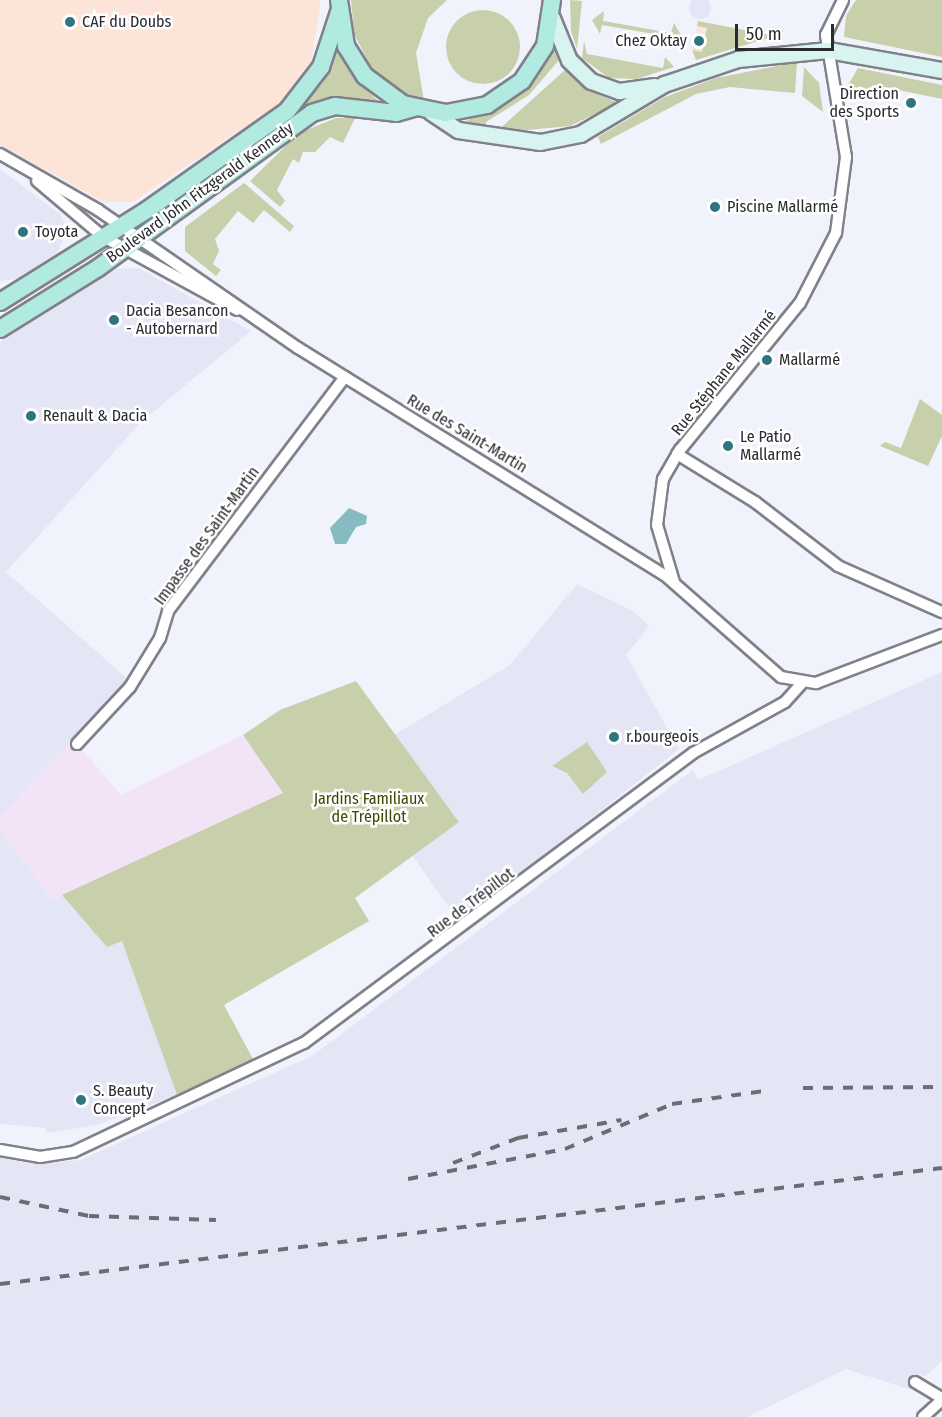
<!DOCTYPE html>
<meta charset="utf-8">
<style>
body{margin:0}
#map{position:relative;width:942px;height:1417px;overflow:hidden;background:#f1f3fc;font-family:"Fira Sans Condensed",sans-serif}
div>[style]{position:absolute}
.commercial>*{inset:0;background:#fce4d9;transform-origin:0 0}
.built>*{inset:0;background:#e4e6f6}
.round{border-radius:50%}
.education>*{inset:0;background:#f2e3f7}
.green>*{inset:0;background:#c8cfab}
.water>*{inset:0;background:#86bbc0}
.roads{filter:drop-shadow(2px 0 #80818a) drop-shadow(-2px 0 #80818a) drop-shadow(0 2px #80818a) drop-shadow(0 -2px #80818a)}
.minor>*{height:10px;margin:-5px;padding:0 5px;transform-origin:5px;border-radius:5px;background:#fff}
.secondary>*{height:15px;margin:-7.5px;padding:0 7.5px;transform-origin:7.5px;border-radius:7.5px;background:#d8f4f0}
.primary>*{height:16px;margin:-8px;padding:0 8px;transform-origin:8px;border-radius:8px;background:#b1eae0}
.rail>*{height:4px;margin-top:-2px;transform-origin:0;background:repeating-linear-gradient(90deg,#6c6c72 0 10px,transparent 0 20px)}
.dots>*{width:16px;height:16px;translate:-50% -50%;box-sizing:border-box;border:3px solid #fff;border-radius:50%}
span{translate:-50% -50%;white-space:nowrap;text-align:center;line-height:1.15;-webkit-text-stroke:5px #fff;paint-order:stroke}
.poi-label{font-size:16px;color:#2b2b2f}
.left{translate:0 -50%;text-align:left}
.right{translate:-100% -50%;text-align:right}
.street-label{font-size:16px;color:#2b2b2f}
.park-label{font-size:16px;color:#3e4601}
.scale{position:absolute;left:735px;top:24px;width:99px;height:27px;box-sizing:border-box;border:3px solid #2b2b2f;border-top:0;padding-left:8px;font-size:18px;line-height:21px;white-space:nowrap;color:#2b2b2f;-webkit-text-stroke:4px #fff;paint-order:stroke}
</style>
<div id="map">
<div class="commercial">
<i style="clip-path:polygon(0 0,320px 0,320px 8px,311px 62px,279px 104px,133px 202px,104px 202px,0 145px)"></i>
<i style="left:697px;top:26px;width:10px;height:25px;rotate:11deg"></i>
</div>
<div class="built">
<i class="round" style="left:689px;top:-3px;width:22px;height:22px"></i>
<i style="clip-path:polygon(0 169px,60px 214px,68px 230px,56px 254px,17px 279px,0 281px)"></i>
<i style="clip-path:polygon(139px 268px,251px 331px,141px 422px,6px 572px,129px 680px,0 816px,0 342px,116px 269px)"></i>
<i style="clip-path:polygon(577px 584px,633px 611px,649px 626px,626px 655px,679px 749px,459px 922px,412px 855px,459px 821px,394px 735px,510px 665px)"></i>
<i style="clip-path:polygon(942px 672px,942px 1361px,925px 1377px,919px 1374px,911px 1390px,846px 1369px,747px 1417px,0 1417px,0 1158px,34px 1164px,80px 1160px,312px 1056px,693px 770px,698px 780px)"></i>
<i style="clip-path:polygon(0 831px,53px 900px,62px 895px,107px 946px,122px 940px,177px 1095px,97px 1125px,47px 1133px,45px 1128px,0 1124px)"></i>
</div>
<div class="education">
<i style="clip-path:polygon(243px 735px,283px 793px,53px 900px,0 831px,0 816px,73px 739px,121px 795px)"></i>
</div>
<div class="green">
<i style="clip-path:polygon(351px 0,447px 0,428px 18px,416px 53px,424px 101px,397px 90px,371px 67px,354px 34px)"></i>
<i style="clip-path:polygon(570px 0,582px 1px,577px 49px,571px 31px)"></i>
<i style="clip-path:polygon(856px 0,942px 0,942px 57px,844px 37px,846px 16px)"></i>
<i class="round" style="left:446px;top:10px;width:74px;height:74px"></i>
<i style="clip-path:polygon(604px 11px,603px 21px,671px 33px,674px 23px,682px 37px,670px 46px,671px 37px,602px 25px,600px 34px,592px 20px)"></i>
<i style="clip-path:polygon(698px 21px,775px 36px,696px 60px,692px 50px,702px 52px,707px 28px,697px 26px)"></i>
<i style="clip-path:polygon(584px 41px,587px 54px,663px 68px,665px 57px,674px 67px,637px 79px,609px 78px,582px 58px)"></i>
<i style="clip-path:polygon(553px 45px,559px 60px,529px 95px,486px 122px,483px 131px,462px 123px,522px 92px)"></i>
<i style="clip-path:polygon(338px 46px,357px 80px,380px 103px,344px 97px,303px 106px,324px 81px)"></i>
<i style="clip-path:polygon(797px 62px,795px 93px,730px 87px,696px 94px,601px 144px,598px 137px,665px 97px,716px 78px)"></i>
<i style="clip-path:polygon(804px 67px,819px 83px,823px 112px,802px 96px)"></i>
<i style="clip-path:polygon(858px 68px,942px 85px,942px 99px,884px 87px,843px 94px)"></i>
<i style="clip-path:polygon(565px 70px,590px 91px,618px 103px,570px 126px,495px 133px)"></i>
<i style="clip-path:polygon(336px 118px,355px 118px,343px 143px,330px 137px,315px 152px,303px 152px,299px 163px,293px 159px,277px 190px,285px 201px,280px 207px,250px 181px,299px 133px)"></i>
<i style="clip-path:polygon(244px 183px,294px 226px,290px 232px,264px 210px,253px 223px,238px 211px,215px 239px,219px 251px,213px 264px,221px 270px,216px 276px,185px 251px,185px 227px)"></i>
<i style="clip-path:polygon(920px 399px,942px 415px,942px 436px,928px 466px,880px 446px,885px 442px,901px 448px)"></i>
<i style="clip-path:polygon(356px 681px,459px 822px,355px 898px,369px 921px,224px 1005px,253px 1059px,177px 1095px,122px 941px,107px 947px,62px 895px,283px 793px,243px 735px,280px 710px)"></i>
<i style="clip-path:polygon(587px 742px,607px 772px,583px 794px,567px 773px,552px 766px)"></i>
</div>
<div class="water">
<i style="clip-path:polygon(349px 508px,367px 516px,366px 524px,356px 527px,346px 544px,335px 544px,330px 528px)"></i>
</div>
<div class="roads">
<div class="minor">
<i style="left:0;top:154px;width:113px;rotate:29.7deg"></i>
<i style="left:98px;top:210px;width:243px;rotate:34.6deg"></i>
<i style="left:298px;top:348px;width:434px;rotate:31.8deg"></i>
<i style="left:667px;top:577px;width:152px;rotate:41.3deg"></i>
<i style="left:781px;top:677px;width:36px;rotate:10deg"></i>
<i style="left:816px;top:683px;width:135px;rotate:-20.9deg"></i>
<i style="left:37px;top:181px;width:85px;rotate:40.2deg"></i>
<i style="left:102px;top:236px;width:154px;rotate:28.7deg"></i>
<i style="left:677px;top:454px;width:92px;rotate:31.6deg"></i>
<i style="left:755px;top:502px;width:105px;rotate:37.6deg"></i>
<i style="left:838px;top:566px;width:114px;rotate:23.9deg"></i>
<i style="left:674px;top:582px;width:59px;rotate:-106.6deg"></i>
<i style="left:657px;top:525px;width:46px;rotate:-82.6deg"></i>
<i style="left:663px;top:479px;width:34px;rotate:-60deg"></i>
<i style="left:680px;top:450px;width:190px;rotate:-50.8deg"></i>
<i style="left:800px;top:303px;width:79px;rotate:-62.8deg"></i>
<i style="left:836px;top:233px;width:77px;rotate:-82.5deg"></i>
<i style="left:846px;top:157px;width:124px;rotate:-99.3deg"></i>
<i style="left:826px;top:35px;width:39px;rotate:-64deg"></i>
<i style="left:77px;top:744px;width:78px;rotate:-47.1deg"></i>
<i style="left:130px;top:687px;width:57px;rotate:-58.5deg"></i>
<i style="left:160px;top:638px;width:28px;rotate:-73deg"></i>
<i style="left:168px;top:611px;width:293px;rotate:-52.9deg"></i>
<i style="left:0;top:1150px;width:41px;rotate:9.9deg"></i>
<i style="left:40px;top:1157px;width:33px;rotate:-9deg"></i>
<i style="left:73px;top:1152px;width:255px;rotate:-25.3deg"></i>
<i style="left:304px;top:1043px;width:485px;rotate:-36.7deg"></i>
<i style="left:693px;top:753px;width:105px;rotate:-29deg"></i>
<i style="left:785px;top:702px;width:24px;rotate:-48deg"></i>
<i style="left:915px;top:1382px;width:31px;rotate:31deg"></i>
<i style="left:923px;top:1417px;width:25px;rotate:-42deg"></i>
</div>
<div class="secondary">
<i style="left:552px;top:18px;width:45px;rotate:68deg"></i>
<i style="left:569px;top:60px;width:30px;rotate:44deg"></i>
<i style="left:591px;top:81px;width:30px;rotate:20deg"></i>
<i style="left:619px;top:91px;width:36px;rotate:-8deg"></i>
<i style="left:431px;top:112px;width:32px;rotate:34deg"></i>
<i style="left:458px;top:130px;width:83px;rotate:8.3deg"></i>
<i style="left:540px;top:142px;width:41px;rotate:-11.3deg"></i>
<i style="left:580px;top:134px;width:98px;rotate:-30.8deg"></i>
<i style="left:664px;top:84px;width:78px;rotate:-18.7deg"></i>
<i style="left:738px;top:59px;width:90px;rotate:-5.7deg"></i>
<i style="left:828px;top:50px;width:116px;rotate:10deg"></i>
</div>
<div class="primary">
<i style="left:339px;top:0;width:47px;rotate:81.3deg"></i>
<i style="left:346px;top:46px;width:36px;rotate:58deg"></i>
<i style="left:365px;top:76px;width:47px;rotate:36.4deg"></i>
<i style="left:403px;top:104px;width:44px;rotate:11.8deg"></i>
<i style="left:446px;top:113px;width:42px;rotate:-11deg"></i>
<i style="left:487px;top:105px;width:42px;rotate:-34.4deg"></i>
<i style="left:522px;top:81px;width:42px;rotate:-56.7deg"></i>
<i style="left:545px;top:46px;width:47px;rotate:-81.3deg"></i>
<i style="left:0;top:302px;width:173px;rotate:-32deg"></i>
<i style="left:147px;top:210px;width:171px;rotate:-35.3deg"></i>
<i style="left:287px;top:111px;width:56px;rotate:-52.3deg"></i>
<i style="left:321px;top:67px;width:58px;rotate:-71.9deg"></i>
<i style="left:0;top:329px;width:115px;rotate:-31.9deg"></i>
<i style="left:98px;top:268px;width:264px;rotate:-35.9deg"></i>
<i style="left:312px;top:113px;width:24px;rotate:-17deg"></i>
<i style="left:335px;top:106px;width:61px;rotate:6.5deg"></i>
<i style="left:396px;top:113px;width:19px;rotate:-16deg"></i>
</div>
</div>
<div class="rail">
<i style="left:803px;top:1088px;width:139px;rotate:-0.4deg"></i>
<i style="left:453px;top:1163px;width:70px;rotate:-21deg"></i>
<i style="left:518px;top:1138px;width:105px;rotate:-9.9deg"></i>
<i style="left:408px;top:1179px;width:160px;rotate:-10.8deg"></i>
<i style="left:565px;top:1149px;width:116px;rotate:-22.8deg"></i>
<i style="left:672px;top:1104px;width:94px;rotate:-8deg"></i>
<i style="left:0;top:1197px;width:91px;rotate:12.1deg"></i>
<i style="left:89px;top:1216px;width:127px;rotate:1.8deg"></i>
<i style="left:0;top:1284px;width:949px;rotate:-7.02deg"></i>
</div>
<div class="dots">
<i style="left:70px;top:22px;background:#2d767f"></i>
<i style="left:699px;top:41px;background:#2d767f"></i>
<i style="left:911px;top:103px;background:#2d767f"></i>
<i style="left:715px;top:207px;background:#2d767f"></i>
<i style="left:23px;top:232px;background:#2d767f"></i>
<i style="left:114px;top:320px;background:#2d767f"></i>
<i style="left:767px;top:360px;background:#2d767f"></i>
<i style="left:31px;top:416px;background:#2d767f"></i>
<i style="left:728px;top:446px;background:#2d767f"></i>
<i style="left:614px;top:737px;background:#2d767f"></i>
<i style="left:81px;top:1100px;background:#2d767f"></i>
</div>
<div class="poi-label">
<span class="left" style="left:82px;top:22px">CAF du Doubs</span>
<span class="right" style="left:687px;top:41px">Chez Oktay</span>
<span class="right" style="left:899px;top:103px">Direction<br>des Sports</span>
<span class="left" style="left:727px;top:207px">Piscine Mallarmé</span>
<span class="left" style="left:35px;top:232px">Toyota</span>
<span class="left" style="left:126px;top:320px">Dacia Besancon<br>- Autobernard</span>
<span class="left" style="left:779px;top:360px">Mallarmé</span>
<span class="left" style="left:43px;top:416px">Renault &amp; Dacia</span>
<span class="left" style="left:740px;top:446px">Le Patio<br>Mallarmé</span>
<span class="left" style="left:626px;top:737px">r.bourgeois</span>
<span class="left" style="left:93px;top:1100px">S. Beauty<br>Concept</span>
</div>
<div class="street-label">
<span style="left:200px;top:193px;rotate:-36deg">Boulevard John Fitzgerald Kennedy</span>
<span style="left:724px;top:373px;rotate:-51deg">Rue Stéphane Mallarmé</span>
<span style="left:467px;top:434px;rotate:31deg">Rue des Saint-Martin</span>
<span style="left:207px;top:536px;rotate:-54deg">Impasse des Saint-Martin</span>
<span style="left:471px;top:903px;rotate:-37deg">Rue de Trépillot</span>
</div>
<div class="park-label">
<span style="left:369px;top:808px">Jardins Familiaux<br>de Trépillot</span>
</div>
<div class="scale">50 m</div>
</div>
